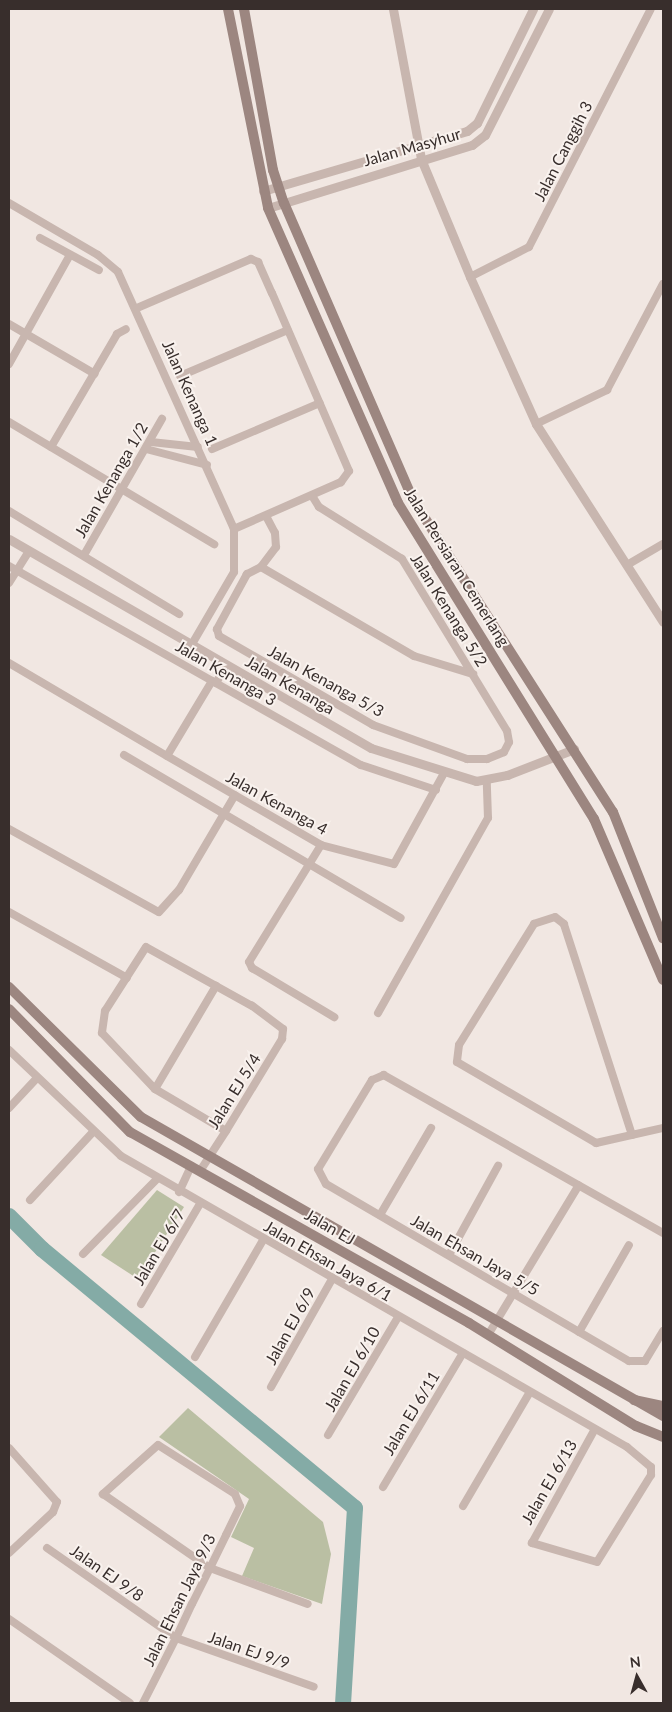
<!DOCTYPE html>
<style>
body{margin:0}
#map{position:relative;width:672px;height:1712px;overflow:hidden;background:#f1e7e2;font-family:Lato,sans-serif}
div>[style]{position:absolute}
.green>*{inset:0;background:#babfa3}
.river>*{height:16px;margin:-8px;padding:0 8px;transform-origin:8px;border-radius:8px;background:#84aba6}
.minor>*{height:8px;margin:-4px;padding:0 4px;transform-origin:4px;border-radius:4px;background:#c8b6af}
.tertiary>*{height:9px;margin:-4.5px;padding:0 4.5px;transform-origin:4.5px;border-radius:4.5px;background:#c8b6af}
.secondary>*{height:10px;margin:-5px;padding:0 5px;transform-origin:5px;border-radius:5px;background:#9c8680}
span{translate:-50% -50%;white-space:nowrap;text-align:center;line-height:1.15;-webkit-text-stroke:4px #f9f2ee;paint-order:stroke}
.street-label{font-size:16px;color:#382e2c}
.frame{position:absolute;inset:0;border:10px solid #382e2c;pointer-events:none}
.north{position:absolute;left:612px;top:1652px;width:50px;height:50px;-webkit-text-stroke:4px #f9f2ee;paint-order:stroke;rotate:353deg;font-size:14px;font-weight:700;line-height:20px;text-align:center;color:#382e2c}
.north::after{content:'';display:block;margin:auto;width:18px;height:22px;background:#382e2c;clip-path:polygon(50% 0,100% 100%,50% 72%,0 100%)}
</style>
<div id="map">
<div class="green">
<i style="clip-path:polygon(157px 1190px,184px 1207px,138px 1279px,101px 1255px)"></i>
<i style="clip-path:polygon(188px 1408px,323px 1522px,331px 1554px,322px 1604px,242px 1576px,254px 1548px,231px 1537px,249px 1499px,159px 1437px)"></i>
</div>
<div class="river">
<i style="left:9px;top:1216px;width:47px;rotate:45deg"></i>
<i style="left:42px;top:1249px;width:406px;rotate:39.6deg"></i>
<i style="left:355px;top:1508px;width:195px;rotate:93.5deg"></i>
</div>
<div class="minor">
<i style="left:9px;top:203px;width:103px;rotate:30.3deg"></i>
<i style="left:98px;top:255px;width:26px;rotate:40deg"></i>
<i style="left:118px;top:272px;width:282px;rotate:65.7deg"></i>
<i style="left:234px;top:529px;width:43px;rotate:90deg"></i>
<i style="left:234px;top:572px;width:86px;rotate:120.2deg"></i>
<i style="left:40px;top:238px;width:67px;rotate:28.5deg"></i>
<i style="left:470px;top:277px;width:66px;rotate:-27deg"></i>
<i style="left:529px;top:247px;width:267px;rotate:-62.9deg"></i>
<i style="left:137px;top:308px;width:124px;rotate:-23.3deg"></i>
<i style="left:251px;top:259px;width:8px;rotate:23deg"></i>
<i style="left:258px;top:262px;width:34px;rotate:66deg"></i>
<i style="left:272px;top:293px;width:194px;rotate:66.6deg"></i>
<i style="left:349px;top:471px;width:14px;rotate:126deg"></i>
<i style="left:341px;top:482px;width:117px;rotate:156.3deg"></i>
<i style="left:9px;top:324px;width:99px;rotate:30.2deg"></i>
<i style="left:9px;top:364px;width:125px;rotate:-60.8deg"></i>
<i style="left:180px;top:376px;width:117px;rotate:-23.1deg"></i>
<i style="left:9px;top:422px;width:239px;rotate:30.8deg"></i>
<i style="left:536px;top:424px;width:79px;rotate:-25.6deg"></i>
<i style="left:607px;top:390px;width:120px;rotate:-62.2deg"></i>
<i style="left:151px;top:442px;width:47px;rotate:6.1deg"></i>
<i style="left:51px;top:447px;width:131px;rotate:-59.7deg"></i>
<i style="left:117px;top:334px;width:10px;rotate:-29deg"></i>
<i style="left:146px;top:449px;width:63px;rotate:14.7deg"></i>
<i style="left:212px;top:449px;width:117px;rotate:-23.1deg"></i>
<i style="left:9px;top:511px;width:199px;rotate:31.2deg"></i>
<i style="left:266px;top:516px;width:19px;rotate:62deg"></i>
<i style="left:275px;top:533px;width:14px;rotate:86deg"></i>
<i style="left:276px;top:547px;width:25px;rotate:127deg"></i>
<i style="left:261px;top:567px;width:16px;rotate:153deg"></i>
<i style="left:247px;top:574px;width:63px;rotate:118.6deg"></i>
<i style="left:217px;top:629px;width:7px;rotate:74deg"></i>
<i style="left:219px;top:636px;width:178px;rotate:30deg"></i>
<i style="left:373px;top:725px;width:100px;rotate:19.9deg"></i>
<i style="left:467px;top:759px;width:20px"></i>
<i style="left:487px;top:759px;width:18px;rotate:-22deg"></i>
<i style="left:504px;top:752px;width:11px;rotate:-63deg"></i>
<i style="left:509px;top:742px;width:11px;rotate:-100deg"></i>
<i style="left:507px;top:731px;width:202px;rotate:-121.4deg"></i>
<i style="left:402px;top:559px;width:98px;rotate:-147.9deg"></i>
<i style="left:319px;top:507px;width:13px;rotate:-122deg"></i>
<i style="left:84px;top:555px;width:157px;rotate:-60.2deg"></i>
<i style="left:627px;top:565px;width:42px;rotate:-30.3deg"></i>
<i style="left:9px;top:566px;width:404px;rotate:29.5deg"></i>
<i style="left:361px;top:765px;width:79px;rotate:18.4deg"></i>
<i style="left:261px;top:567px;width:177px;rotate:30.2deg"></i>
<i style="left:414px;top:656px;width:62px;rotate:17deg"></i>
<i style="left:9px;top:583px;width:38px;rotate:-58deg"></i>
<i style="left:9px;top:663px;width:183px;rotate:30.5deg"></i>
<i style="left:212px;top:681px;width:87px;rotate:121deg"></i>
<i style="left:167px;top:756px;width:178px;rotate:30deg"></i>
<i style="left:321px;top:845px;width:75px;rotate:14.6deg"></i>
<i style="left:394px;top:864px;width:104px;rotate:-61.2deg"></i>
<i style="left:216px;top:683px;width:20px;rotate:-60deg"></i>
<i style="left:124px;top:755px;width:321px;rotate:30.5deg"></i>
<i style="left:9px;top:829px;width:171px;rotate:29deg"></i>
<i style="left:159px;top:912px;width:30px;rotate:-48deg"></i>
<i style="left:179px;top:890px;width:110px;rotate:-59.5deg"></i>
<i style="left:321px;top:845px;width:137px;rotate:121.6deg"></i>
<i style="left:249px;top:962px;width:7px;rotate:63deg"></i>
<i style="left:252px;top:968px;width:96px;rotate:30.9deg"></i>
<i style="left:9px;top:912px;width:135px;rotate:29.2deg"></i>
<i style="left:378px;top:1013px;width:224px;rotate:-60.6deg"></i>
<i style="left:488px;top:818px;width:38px;rotate:-92deg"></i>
<i style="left:9px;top:1050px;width:154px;rotate:43.4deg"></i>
<i style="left:121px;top:1156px;width:584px;rotate:29.9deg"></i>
<i style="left:627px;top:1447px;width:31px;rotate:40deg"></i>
<i style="left:651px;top:1467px;width:8px;rotate:90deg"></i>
<i style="left:651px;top:1475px;width:102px;rotate:121.8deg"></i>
<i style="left:597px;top:1562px;width:68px;rotate:-163.7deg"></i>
<i style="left:532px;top:1543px;width:130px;rotate:-61.1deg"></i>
<i style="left:155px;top:1089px;width:120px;rotate:-59.4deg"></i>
<i style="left:9px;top:1108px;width:41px;rotate:-47deg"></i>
<i style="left:632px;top:1135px;width:222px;rotate:-107.9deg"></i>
<i style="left:564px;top:924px;width:11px;rotate:-142deg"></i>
<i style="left:555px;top:917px;width:22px;rotate:162deg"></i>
<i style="left:534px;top:924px;width:142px;rotate:121.8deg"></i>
<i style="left:459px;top:1045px;width:17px;rotate:97deg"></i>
<i style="left:457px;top:1062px;width:161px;rotate:30.2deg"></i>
<i style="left:596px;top:1143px;width:69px;rotate:-12.6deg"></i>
<i style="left:200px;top:1171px;width:48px;rotate:-57deg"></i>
<i style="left:226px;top:1131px;width:108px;rotate:-58.7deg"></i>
<i style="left:282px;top:1039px;width:10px;rotate:-84deg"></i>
<i style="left:283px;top:1029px;width:39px;rotate:-143deg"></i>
<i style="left:252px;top:1006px;width:121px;rotate:-150.9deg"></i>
<i style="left:146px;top:947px;width:76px;rotate:122.6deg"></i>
<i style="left:105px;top:1011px;width:22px;rotate:98deg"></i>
<i style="left:102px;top:1033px;width:77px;rotate:46.6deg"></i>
<i style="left:155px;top:1089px;width:82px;rotate:30.6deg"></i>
<i style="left:179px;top:1192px;width:29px;rotate:-65deg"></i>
<i style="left:30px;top:1200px;width:93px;rotate:-47.2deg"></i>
<i style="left:380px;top:1215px;width:101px;rotate:-59.6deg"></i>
<i style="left:663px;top:1233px;width:321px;rotate:-150.5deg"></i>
<i style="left:384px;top:1075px;width:13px;rotate:157deg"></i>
<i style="left:372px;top:1080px;width:104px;rotate:121.2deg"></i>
<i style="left:318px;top:1169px;width:17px;rotate:62deg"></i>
<i style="left:326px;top:1184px;width:351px;rotate:30.3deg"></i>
<i style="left:629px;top:1361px;width:16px"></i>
<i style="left:645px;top:1361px;width:35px;rotate:-59deg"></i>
<i style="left:83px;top:1254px;width:105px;rotate:-45.4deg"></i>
<i style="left:449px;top:1255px;width:102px;rotate:-61.2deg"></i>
<i style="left:141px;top:1304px;width:116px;rotate:-59.5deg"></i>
<i style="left:579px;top:1332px;width:100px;rotate:-60.1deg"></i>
<i style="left:488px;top:1335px;width:175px;rotate:-58.8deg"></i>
<i style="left:195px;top:1357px;width:135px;rotate:-59.8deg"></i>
<i style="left:271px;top:1387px;width:124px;rotate:-60.5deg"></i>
<i style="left:328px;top:1435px;width:137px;rotate:-59.3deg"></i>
<i style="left:9px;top:1448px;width:72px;rotate:48.4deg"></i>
<i style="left:57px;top:1502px;width:11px;rotate:112deg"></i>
<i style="left:53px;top:1512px;width:60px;rotate:137deg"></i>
<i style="left:383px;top:1487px;width:156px;rotate:-59.2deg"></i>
<i style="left:463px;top:1506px;width:132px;rotate:-59.6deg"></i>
<i style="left:47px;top:1548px;width:157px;rotate:34.9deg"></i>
<i style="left:176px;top:1638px;width:146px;rotate:19.5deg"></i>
<i style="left:9px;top:1619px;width:147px;rotate:34.8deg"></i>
<i style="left:143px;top:1703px;width:73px;rotate:-63.1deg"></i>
<i style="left:176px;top:1638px;width:38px;rotate:-65deg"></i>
<i style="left:192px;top:1604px;width:40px;rotate:-63.4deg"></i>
<i style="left:210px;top:1568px;width:37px;rotate:-64deg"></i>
<i style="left:226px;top:1535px;width:32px;rotate:-64deg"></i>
<i style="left:240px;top:1506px;width:13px;rotate:-113deg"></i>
<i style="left:235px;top:1494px;width:91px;rotate:-147.5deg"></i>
<i style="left:158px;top:1445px;width:74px;rotate:138.3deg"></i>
<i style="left:103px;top:1494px;width:130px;rotate:34.7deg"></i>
<i style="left:210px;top:1568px;width:104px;rotate:20.2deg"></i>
</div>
<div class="tertiary">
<i style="left:393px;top:9px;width:153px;rotate:79.4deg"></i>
<i style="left:421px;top:159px;width:128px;rotate:67.4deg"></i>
<i style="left:470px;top:277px;width:161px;rotate:65.8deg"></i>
<i style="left:536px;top:424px;width:235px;rotate:57.3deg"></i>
<i style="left:263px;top:191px;width:213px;rotate:-16.4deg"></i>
<i style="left:467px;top:131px;width:13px;rotate:-39deg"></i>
<i style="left:477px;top:123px;width:127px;rotate:-63.8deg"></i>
<i style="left:268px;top:208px;width:214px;rotate:-17.2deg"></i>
<i style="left:472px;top:145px;width:16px;rotate:-38deg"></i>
<i style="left:485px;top:135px;width:141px;rotate:-63.1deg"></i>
<i style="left:9px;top:539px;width:418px;rotate:30deg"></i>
<i style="left:371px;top:748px;width:110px;rotate:17.4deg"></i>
<i style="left:476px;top:781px;width:32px;rotate:-11deg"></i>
<i style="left:507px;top:775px;width:72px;rotate:-21.2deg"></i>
</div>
<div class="secondary">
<i style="left:228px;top:9px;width:203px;rotate:78.6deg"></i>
<i style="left:268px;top:208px;width:322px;rotate:66.2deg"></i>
<i style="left:398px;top:503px;width:372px;rotate:58.2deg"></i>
<i style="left:594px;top:819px;width:175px;rotate:66.8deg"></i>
<i style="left:244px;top:9px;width:164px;rotate:79.8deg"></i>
<i style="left:273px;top:170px;width:35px;rotate:72deg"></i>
<i style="left:284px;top:203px;width:322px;rotate:66.5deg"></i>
<i style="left:412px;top:498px;width:373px;rotate:57.4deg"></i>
<i style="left:613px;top:812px;width:136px;rotate:68.4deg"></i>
<i style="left:9px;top:987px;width:185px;rotate:44.6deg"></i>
<i style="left:141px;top:1117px;width:602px;rotate:29.8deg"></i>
<i style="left:9px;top:1009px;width:173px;rotate:45.5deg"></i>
<i style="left:130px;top:1132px;width:389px;rotate:29.4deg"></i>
<i style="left:469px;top:1323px;width:196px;rotate:31.7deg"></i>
<i style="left:636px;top:1426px;width:29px;rotate:22deg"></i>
<i style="left:634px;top:1400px;width:30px;rotate:12deg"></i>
</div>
<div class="street-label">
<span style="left:412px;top:147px;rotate:-16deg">Jalan Masyhur</span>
<span style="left:563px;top:151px;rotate:-63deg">Jalan Canggih 3</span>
<span style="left:190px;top:393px;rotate:66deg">Jalan Kenanga 1</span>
<span style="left:111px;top:480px;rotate:-60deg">Jalan Kenanga 1/2</span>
<span style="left:457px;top:567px;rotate:58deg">Jalan Persiaran Cemerlang</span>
<span style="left:449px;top:610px;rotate:58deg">Jalan Kenanga 5/2</span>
<span style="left:226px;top:673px;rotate:30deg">Jalan Kenanga 3</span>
<span style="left:326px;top:681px;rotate:29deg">Jalan Kenanga 5/3</span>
<span style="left:290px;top:685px;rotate:30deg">Jalan Kenanga</span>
<span style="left:277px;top:803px;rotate:29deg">Jalan Kenanga 4</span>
<span style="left:234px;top:1091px;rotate:-58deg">Jalan EJ 5/4</span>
<span style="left:330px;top:1227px;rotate:30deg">Jalan EJ</span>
<span style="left:159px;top:1247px;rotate:-59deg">Jalan EJ 6/7</span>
<span style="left:475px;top:1255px;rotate:30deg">Jalan Ehsan Jaya 5/5</span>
<span style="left:328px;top:1261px;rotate:30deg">Jalan Ehsan Jaya 6/1</span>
<span style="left:290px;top:1326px;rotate:-61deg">Jalan EJ 6/9</span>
<span style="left:352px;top:1369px;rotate:-60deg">Jalan EJ 6/10</span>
<span style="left:411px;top:1413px;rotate:-59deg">Jalan EJ 6/11</span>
<span style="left:549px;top:1482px;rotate:-60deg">Jalan EJ 6/13</span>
<span style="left:107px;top:1573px;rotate:35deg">Jalan EJ 9/8</span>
<span style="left:179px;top:1600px;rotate:-64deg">Jalan Ehsan Jaya 9/3</span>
<span style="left:249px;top:1650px;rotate:19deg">Jalan EJ 9/9</span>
</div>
<div class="frame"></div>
<div class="north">N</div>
</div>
